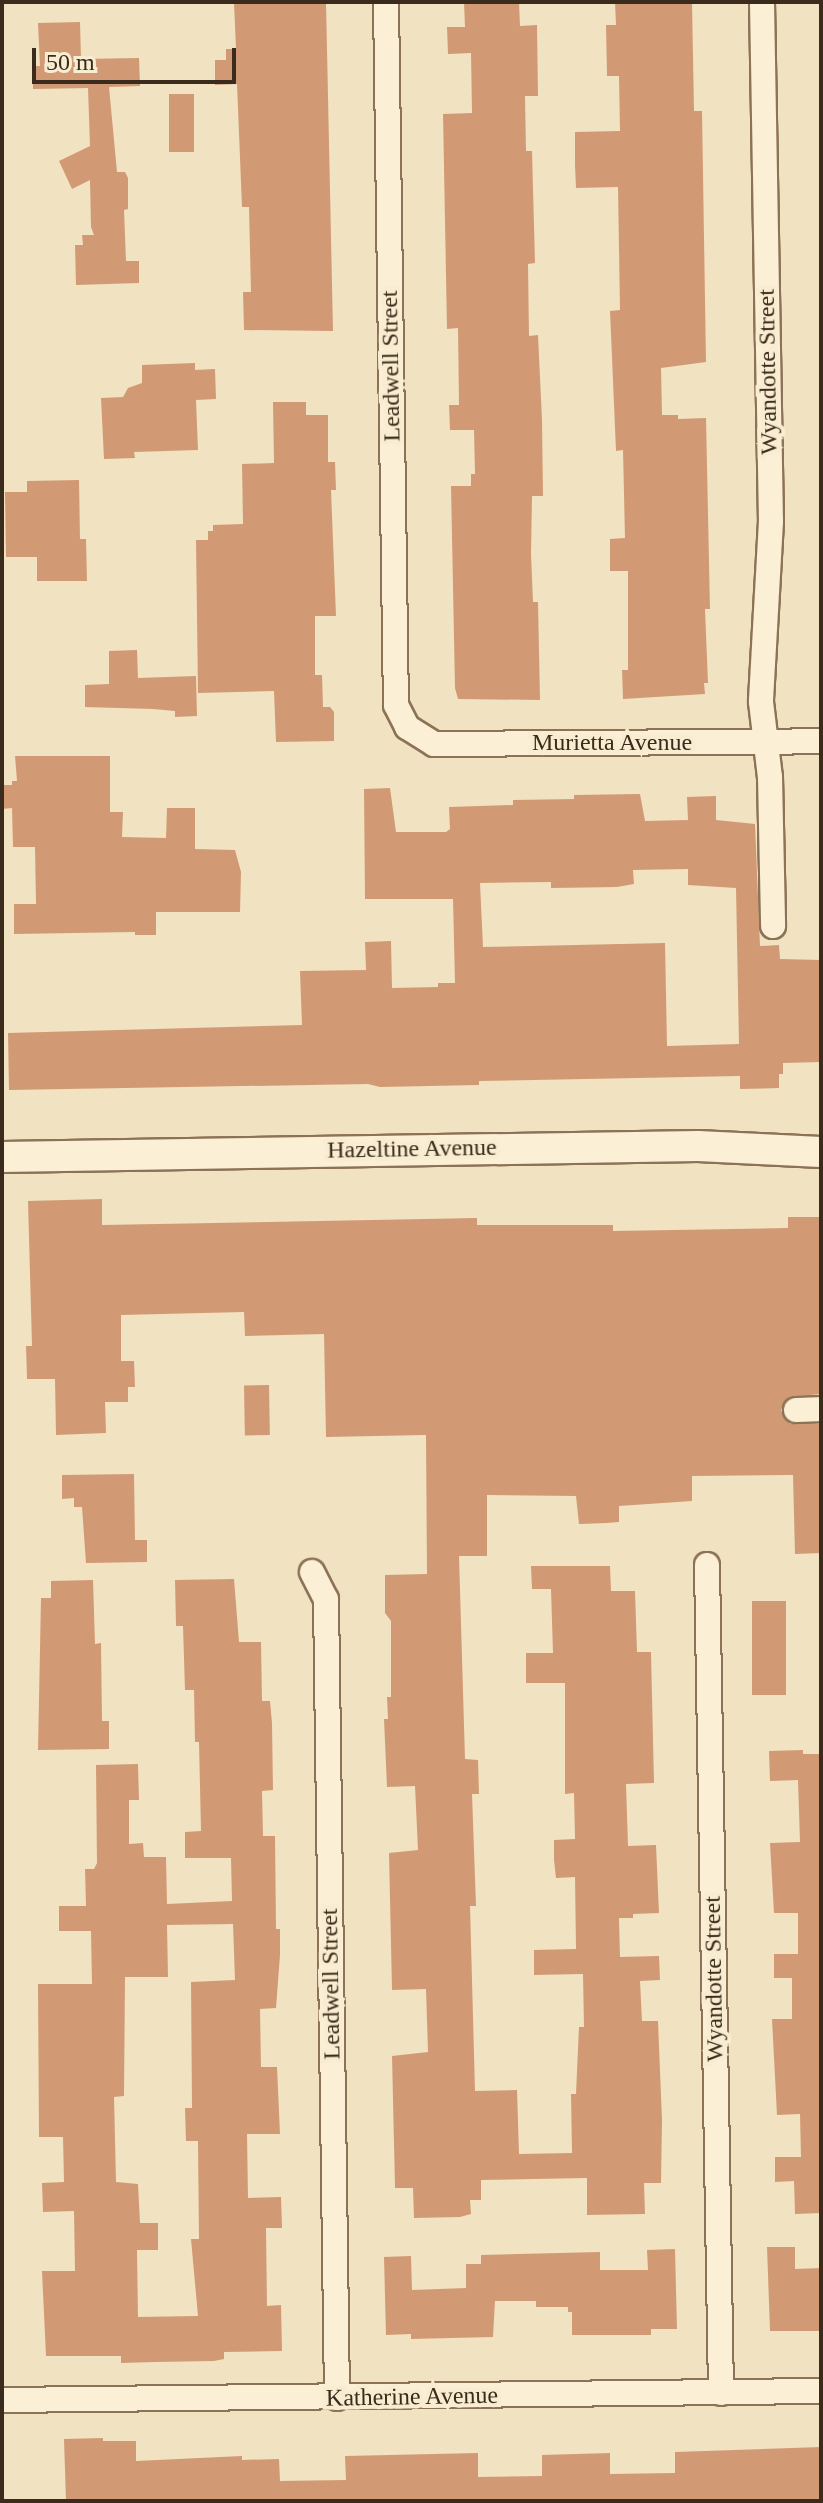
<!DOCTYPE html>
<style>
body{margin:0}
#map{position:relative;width:823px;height:2503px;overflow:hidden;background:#f1e2c1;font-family:"Times New Roman",serif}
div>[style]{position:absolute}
.building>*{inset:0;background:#d29a74;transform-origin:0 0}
.roads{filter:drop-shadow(2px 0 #8c7357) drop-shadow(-2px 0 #8c7357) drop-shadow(0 2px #8c7357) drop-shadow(0 -2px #8c7357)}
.minor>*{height:24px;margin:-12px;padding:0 12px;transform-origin:12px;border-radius:12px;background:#fbefd5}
.tertiary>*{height:30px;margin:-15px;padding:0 15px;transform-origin:15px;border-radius:15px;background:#fbefd5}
span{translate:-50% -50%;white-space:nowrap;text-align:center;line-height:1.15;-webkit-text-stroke:8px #f8ecd1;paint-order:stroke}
.street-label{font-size:24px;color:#3b2b1c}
.frame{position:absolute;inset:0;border:4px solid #3b2b1c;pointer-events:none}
.scale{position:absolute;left:32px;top:48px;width:204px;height:36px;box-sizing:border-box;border:4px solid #3b2b1c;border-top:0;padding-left:10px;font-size:24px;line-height:28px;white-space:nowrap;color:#3b2b1c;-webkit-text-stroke:6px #f8ecd1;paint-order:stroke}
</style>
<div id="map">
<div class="building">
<i style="clip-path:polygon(234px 2px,326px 2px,333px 331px,244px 330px,243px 292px,251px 292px,249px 207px,242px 207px,237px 84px,215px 85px,215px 60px,226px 60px,226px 49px,236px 49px)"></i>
<i style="clip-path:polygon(464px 2px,519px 2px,520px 26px,537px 25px,538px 96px,525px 96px,526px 151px,532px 151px,535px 263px,528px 264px,529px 336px,538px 335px,542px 420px,543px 496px,532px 496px,531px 554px,533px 602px,538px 602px,540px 700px,458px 699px,455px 688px,451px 486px,471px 486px,471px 474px,475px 474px,474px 430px,450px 430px,449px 405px,459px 405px,458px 328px,447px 329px,443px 114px,472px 113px,471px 53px,448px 54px,447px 27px,465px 27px)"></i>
<i style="clip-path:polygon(615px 2px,692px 2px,694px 111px,702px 111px,706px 362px,661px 368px,662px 415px,678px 415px,678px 419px,706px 418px,710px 609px,705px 609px,708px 683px,704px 683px,705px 694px,623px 699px,622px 670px,628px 670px,628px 571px,610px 571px,610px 539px,625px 538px,623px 450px,616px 451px,610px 311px,620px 310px,618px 187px,576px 188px,575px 166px,575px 132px,620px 131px,619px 76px,607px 76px,606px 25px,616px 25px)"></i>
<i style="clip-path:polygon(80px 22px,81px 59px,139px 58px,140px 86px,109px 87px,117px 172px,125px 172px,128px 178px,128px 209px,124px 210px,126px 261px,139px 261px,139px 283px,76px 285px,75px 245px,83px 245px,82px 235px,94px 235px,91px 227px,90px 180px,72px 189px,59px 161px,90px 146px,88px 88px,33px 89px,33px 66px,40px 66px,38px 23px)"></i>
<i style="left:169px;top:94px;width:25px;height:58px"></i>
<i style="clip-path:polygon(195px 363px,195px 370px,215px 369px,216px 399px,196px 400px,198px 450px,134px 452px,135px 458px,104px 459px,101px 398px,123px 397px,128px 388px,142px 383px,142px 365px)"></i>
<i style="clip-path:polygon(273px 402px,306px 402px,306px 415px,328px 415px,328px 462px,335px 462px,336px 490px,331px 490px,336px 616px,315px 616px,315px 675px,322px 675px,323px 707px,330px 707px,334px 712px,334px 741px,276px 742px,274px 691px,198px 693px,196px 540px,208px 540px,208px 531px,213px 531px,213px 525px,243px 524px,242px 464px,274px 463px)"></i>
<i style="clip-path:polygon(79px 480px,80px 539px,86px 539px,87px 581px,37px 581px,37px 557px,6px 557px,5px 492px,27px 492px,27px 481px)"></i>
<i style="clip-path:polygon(137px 650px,138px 678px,196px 676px,197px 716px,175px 717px,175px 711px,153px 709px,85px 707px,85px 685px,109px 684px,109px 651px)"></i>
<i style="clip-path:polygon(15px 756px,110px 756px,110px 812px,123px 812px,122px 837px,166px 838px,167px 808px,195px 808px,195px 849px,235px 850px,241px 872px,240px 912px,156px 912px,156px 935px,135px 935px,135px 932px,14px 934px,14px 904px,36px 904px,35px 847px,13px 847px,12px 808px,2px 809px,2px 785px,12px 785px,12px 781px,17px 781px)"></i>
<i style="clip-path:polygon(evenodd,390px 788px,396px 832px,446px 832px,450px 829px,449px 807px,513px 805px,513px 800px,574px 799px,574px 795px,640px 794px,645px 821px,688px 820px,687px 797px,716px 796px,716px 820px,755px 824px,760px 946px,779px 945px,780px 959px,821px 960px,821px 1062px,783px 1063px,783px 1074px,779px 1074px,779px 1088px,740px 1089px,740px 1076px,479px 1081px,479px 1085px,380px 1087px,368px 1084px,9px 1090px,8px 1033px,302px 1025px,300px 971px,366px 970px,365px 942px,391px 941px,392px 988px,438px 987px,438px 983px,455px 983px,453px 899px,365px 899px,364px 789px,390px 788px,688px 869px,688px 885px,736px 888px,739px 1044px,667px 1046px,665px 943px,483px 947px,480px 883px,551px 882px,551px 888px,617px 887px,634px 884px,633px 870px,688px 869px)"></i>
<i style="clip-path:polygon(102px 1199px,102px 1225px,477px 1218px,477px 1225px,613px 1225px,613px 1231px,788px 1228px,788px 1217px,821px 1217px,821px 1394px,789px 1397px,781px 1410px,790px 1424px,821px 1424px,821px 1553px,795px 1554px,793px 1475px,692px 1476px,692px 1501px,619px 1506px,619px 1522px,607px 1523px,579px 1524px,576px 1496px,487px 1495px,487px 1556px,459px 1556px,465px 1759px,478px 1760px,479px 1794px,472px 1794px,476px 1906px,470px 1906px,475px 2091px,517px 2090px,519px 2154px,572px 2153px,571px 2094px,576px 2094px,579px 2027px,584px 2027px,583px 1974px,534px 1975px,534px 1950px,576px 1949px,575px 1877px,556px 1878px,554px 1860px,554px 1840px,575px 1839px,574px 1793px,565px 1794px,565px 1683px,526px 1683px,526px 1653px,553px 1653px,551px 1589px,532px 1589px,531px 1566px,610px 1566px,611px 1591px,635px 1591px,637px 1652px,651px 1652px,654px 1783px,626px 1784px,628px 1846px,656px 1845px,659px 1913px,633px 1914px,633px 1918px,619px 1918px,620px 1957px,659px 1956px,660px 1980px,640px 1981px,642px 2021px,658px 2021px,662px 2120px,661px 2183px,644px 2183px,645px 2214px,587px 2215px,587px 2178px,481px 2180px,481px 2200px,470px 2200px,471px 2214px,460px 2217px,414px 2218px,413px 2188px,395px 2188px,392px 2056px,428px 2052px,426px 1989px,392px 1990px,389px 1853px,418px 1850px,415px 1786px,387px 1787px,384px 1719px,388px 1719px,387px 1697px,391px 1697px,391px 1621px,385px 1613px,385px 1575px,427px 1574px,426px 1435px,326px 1437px,324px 1334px,245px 1336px,244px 1312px,121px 1315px,121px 1361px,134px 1361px,135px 1387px,128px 1387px,128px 1402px,105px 1402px,106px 1433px,56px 1435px,55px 1379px,27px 1379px,26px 1346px,32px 1346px,28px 1201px)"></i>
<i style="left:269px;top:1385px;width:50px;height:25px;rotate:89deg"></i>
<i style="clip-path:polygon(134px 1474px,135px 1540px,147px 1540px,147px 1562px,86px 1563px,82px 1507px,74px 1507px,74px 1498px,62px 1499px,62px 1475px)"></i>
<i style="clip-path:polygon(evenodd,234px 1579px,239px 1642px,261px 1642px,262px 1701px,270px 1701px,272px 1723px,273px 1790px,262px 1791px,263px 1836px,275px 1836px,276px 1929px,280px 1929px,280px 1955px,276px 2008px,260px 2009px,261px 2067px,277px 2067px,280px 2134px,247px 2134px,248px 2198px,281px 2197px,282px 2228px,266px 2228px,267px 2306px,281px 2305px,282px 2351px,224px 2352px,224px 2359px,214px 2361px,155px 2362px,121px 2363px,121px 2356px,46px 2356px,42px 2271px,75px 2271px,74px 2211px,43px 2212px,42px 2183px,64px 2182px,63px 2137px,39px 2137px,38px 1984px,92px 1984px,91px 1931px,59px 1931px,59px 1906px,86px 1906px,85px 1869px,94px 1869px,97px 1863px,96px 1765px,138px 1764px,139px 1800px,129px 1800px,129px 1844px,143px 1843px,144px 1857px,166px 1857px,167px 1904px,232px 1901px,231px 1858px,185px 1858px,185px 1832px,201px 1831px,199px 1742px,195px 1742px,194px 1690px,185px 1690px,183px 1626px,176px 1626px,175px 1580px,234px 1579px,233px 1924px,235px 1980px,191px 1982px,192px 2108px,185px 2108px,186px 2141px,198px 2141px,199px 2239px,191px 2239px,198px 2316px,138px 2317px,137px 2250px,158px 2250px,158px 2223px,140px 2223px,138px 2184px,116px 2182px,114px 2097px,124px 2096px,125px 1977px,168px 1977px,167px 1925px,233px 1924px)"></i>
<i style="clip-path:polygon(93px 1580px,95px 1644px,101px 1643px,102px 1721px,109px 1721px,109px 1749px,38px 1750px,41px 1598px,51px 1598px,51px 1581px)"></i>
<i style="left:752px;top:1601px;width:34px;height:94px"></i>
<i style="clip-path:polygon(803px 1750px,803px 1754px,821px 1754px,821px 2213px,795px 2214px,794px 2181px,775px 2182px,775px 2157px,801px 2157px,800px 2114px,777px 2115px,772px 2019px,792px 2019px,792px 1978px,774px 1978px,774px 1954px,798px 1954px,798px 1913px,774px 1913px,770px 1843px,800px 1842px,798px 1780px,770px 1781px,769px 1751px)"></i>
<i style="clip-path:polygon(767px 2247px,795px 2247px,795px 2269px,821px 2268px,821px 2331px,770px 2331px)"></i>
<i style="clip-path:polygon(675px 2249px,677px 2329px,651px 2329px,651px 2335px,572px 2335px,572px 2312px,568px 2312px,568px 2307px,536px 2307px,536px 2301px,495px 2301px,493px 2337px,411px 2339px,411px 2334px,386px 2335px,384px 2257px,411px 2256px,412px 2290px,466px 2288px,466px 2264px,481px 2264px,481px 2255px,600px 2252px,600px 2270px,648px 2270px,647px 2250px)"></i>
<i style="clip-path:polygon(103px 2438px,103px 2441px,136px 2441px,136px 2461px,242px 2456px,242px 2460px,279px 2459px,280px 2481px,346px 2480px,345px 2456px,478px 2453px,478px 2477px,542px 2476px,542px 2455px,610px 2453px,610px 2474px,675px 2473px,675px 2452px,821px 2447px,821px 2501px,66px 2501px,64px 2439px)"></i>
</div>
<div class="roads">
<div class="minor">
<i style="left:386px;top:2px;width:703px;rotate:89.19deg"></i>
<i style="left:396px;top:705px;width:25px;rotate:63deg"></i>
<i style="left:407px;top:727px;width:32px;rotate:32deg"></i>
<i style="left:434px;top:744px;width:387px;rotate:-0.4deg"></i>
<i style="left:762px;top:2px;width:519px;rotate:89.01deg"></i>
<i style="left:771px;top:521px;width:181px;rotate:93.2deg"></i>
<i style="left:761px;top:702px;width:76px;rotate:83.2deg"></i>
<i style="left:770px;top:777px;width:149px;rotate:88.8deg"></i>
<i style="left:796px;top:1410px;width:25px;rotate:-2deg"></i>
<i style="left:707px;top:1565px;width:828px;rotate:89.03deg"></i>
<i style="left:312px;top:1572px;width:30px;rotate:63deg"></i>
<i style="left:326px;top:1599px;width:799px;rotate:89.21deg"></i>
<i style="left:2px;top:2400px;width:819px;rotate:-0.63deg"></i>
</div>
<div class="tertiary">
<i style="left:2px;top:1157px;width:696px;rotate:-0.91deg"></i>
<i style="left:698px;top:1146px;width:123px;rotate:2.8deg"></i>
</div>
</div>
<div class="street-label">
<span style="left:391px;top:366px;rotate:-91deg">Leadwell Street</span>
<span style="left:768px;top:372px;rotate:-91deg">Wyandotte Street</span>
<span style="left:612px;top:743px">Murietta Avenue</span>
<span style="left:412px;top:1149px;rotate:-1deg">Hazeltine Avenue</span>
<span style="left:714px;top:1979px;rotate:-91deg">Wyandotte Street</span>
<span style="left:331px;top:1984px;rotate:-91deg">Leadwell Street</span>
<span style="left:412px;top:2397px;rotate:-1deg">Katherine Avenue</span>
</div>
<div class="frame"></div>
<div class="scale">50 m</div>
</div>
